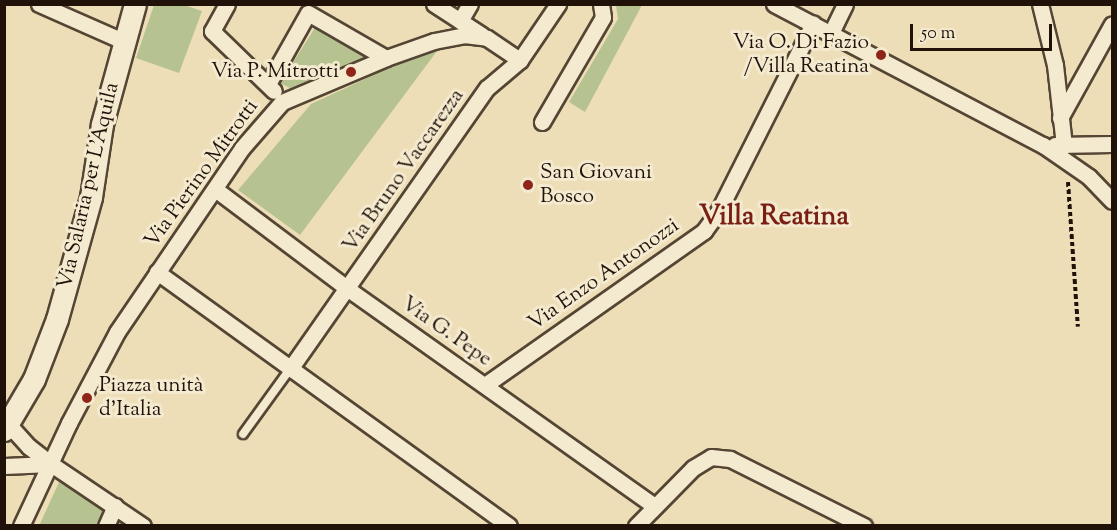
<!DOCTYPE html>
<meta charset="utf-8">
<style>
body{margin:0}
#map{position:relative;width:1117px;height:530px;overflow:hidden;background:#eedeb7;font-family:"Sorts Mill Goudy",serif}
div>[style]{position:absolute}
.green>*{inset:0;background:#b6c290}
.path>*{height:4px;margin-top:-2px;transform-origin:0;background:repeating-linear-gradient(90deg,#201209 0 4.5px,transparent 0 7.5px)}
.roads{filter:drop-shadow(2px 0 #544534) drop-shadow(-2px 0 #544534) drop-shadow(0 2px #544534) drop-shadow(0 -2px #544534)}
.lane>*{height:8px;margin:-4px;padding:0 4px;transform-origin:4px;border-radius:4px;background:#f4ead0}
.street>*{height:15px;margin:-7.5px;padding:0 7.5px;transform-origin:7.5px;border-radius:7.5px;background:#f4ead0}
.secondary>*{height:21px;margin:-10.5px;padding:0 10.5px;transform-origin:10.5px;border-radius:10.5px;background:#f4ead0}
.dots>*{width:16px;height:16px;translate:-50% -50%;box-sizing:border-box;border:3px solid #f4ead0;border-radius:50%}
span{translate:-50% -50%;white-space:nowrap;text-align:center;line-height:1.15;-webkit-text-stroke:6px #f4ead0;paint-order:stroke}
.poi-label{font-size:21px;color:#201209}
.right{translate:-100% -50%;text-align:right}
.left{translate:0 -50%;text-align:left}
.street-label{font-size:21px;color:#201209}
.district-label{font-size:27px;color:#7a1f14;font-weight:700}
.frame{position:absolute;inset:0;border:6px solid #201209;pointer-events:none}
.scale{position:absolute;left:910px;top:24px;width:142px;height:27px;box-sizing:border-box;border:3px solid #201209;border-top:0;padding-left:8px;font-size:18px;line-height:21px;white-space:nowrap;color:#201209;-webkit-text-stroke:4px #f4ead0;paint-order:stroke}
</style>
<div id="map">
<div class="green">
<i style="clip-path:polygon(154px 5px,184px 5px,202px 11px,179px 73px,136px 58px)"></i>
<i style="clip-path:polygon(616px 5px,642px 5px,585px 112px,569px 102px,618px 19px)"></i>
<i style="clip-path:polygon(316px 26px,366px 57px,290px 88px,280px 83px)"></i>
<i style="clip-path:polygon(426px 51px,437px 51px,300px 235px,238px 190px,311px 104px)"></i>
<i style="clip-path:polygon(60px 480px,126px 525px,39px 526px)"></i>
</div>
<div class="path">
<i style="left:1068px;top:182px;width:145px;rotate:86.1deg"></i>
</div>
<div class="roads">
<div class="lane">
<i style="left:243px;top:434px;width:80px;rotate:-54.1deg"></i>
</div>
<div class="street">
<i style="left:39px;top:4px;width:92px;rotate:23.8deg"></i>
<i style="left:227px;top:4px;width:31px;rotate:119deg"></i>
<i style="left:212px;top:31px;width:86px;rotate:44.1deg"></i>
<i style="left:434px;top:4px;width:57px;rotate:32.9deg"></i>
<i style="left:774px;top:4px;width:304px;rotate:27.7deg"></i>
<i style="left:1043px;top:145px;width:56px;rotate:34.8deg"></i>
<i style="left:1089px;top:177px;width:33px;rotate:46deg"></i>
<i style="left:1040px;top:4px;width:63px;rotate:76.2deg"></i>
<i style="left:1055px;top:65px;width:81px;rotate:83.6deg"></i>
<i style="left:460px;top:21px;width:20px;rotate:-60deg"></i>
<i style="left:831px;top:33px;width:32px;rotate:-64deg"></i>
<i style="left:268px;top:84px;width:81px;rotate:-60.6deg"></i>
<i style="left:308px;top:13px;width:90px;rotate:30deg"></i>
<i style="left:1060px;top:118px;width:107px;rotate:-61deg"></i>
<i style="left:542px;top:122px;width:121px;rotate:-59.8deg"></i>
<i style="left:603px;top:17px;width:13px;rotate:-99deg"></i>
<i style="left:1055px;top:145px;width:57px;rotate:-1deg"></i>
<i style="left:215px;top:189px;width:166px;rotate:36.9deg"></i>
<i style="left:348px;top:289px;width:376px;rotate:35.3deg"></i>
<i style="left:157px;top:272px;width:434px;rotate:35.8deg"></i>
<i style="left:290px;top:369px;width:343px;rotate:-55deg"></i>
<i style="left:487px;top:88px;width:43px;rotate:-40.3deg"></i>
<i style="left:520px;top:60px;width:68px;rotate:-55.8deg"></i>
<i style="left:485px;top:385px;width:268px;rotate:-35.1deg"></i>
<i style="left:704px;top:231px;width:24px;rotate:-54deg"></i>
<i style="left:718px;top:212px;width:211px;rotate:-63.2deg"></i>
<i style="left:51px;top:464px;width:111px;rotate:34deg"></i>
<i style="left:4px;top:466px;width:47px;rotate:-2.4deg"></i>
<i style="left:51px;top:464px;width:28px;rotate:-142deg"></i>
<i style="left:29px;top:447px;width:31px;rotate:-132deg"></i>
<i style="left:21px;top:526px;width:114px;rotate:-65deg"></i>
<i style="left:69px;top:423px;width:103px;rotate:-62.2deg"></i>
<i style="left:117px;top:332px;width:222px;rotate:-55.8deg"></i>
<i style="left:242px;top:148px;width:61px;rotate:-49deg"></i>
<i style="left:282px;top:102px;width:113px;rotate:-22.9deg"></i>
<i style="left:386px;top:58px;width:51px;rotate:-19.5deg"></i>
<i style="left:434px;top:41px;width:31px;rotate:-11deg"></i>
<i style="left:464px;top:35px;width:23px;rotate:7deg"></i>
<i style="left:487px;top:38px;width:40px;rotate:34deg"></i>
<i style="left:106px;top:526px;width:22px;rotate:-66deg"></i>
<i style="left:636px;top:526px;width:81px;rotate:-45.5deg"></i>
<i style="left:693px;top:468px;width:21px;rotate:-31deg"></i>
<i style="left:711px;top:457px;width:19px;rotate:6deg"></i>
<i style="left:730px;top:459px;width:150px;rotate:26.6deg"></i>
</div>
<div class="secondary">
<i style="left:4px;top:430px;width:59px;rotate:-59.5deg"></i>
<i style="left:34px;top:379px;width:64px;rotate:-69deg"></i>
<i style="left:57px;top:319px;width:127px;rotate:-74.4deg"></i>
<i style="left:91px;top:197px;width:74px;rotate:-81.4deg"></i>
<i style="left:102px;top:124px;width:124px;rotate:-74.6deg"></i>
</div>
</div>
<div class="dots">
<i style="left:881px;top:55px;background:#8f2418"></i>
<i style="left:351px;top:72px;background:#8f2418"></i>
<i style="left:528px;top:185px;background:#8f2418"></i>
<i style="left:87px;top:398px;background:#8f2418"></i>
</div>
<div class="poi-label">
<span class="right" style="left:869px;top:55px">Via O. Di Fazio<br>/Villa Reatina</span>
<span class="right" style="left:339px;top:72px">Via P. Mitrotti</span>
<span class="left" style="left:540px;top:185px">San Giovani<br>Bosco</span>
<span class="left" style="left:99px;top:398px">Piazza unità<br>d'Italia</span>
</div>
<div class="street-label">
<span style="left:404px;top:171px;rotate:-55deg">Via Bruno Vaccarezza</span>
<span style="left:202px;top:174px;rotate:-54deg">Via Pierino Mitrotti</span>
<span style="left:89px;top:186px;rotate:-77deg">Via Salaria per L'Aquila</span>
<span style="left:604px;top:275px;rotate:-35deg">Via Enzo Antonozzi</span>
<span style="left:446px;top:332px;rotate:35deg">Via G. Pepe</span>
</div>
<div class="district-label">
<span style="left:774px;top:218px">Villa Reatina</span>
</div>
<div class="frame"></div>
<div class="scale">50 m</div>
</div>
